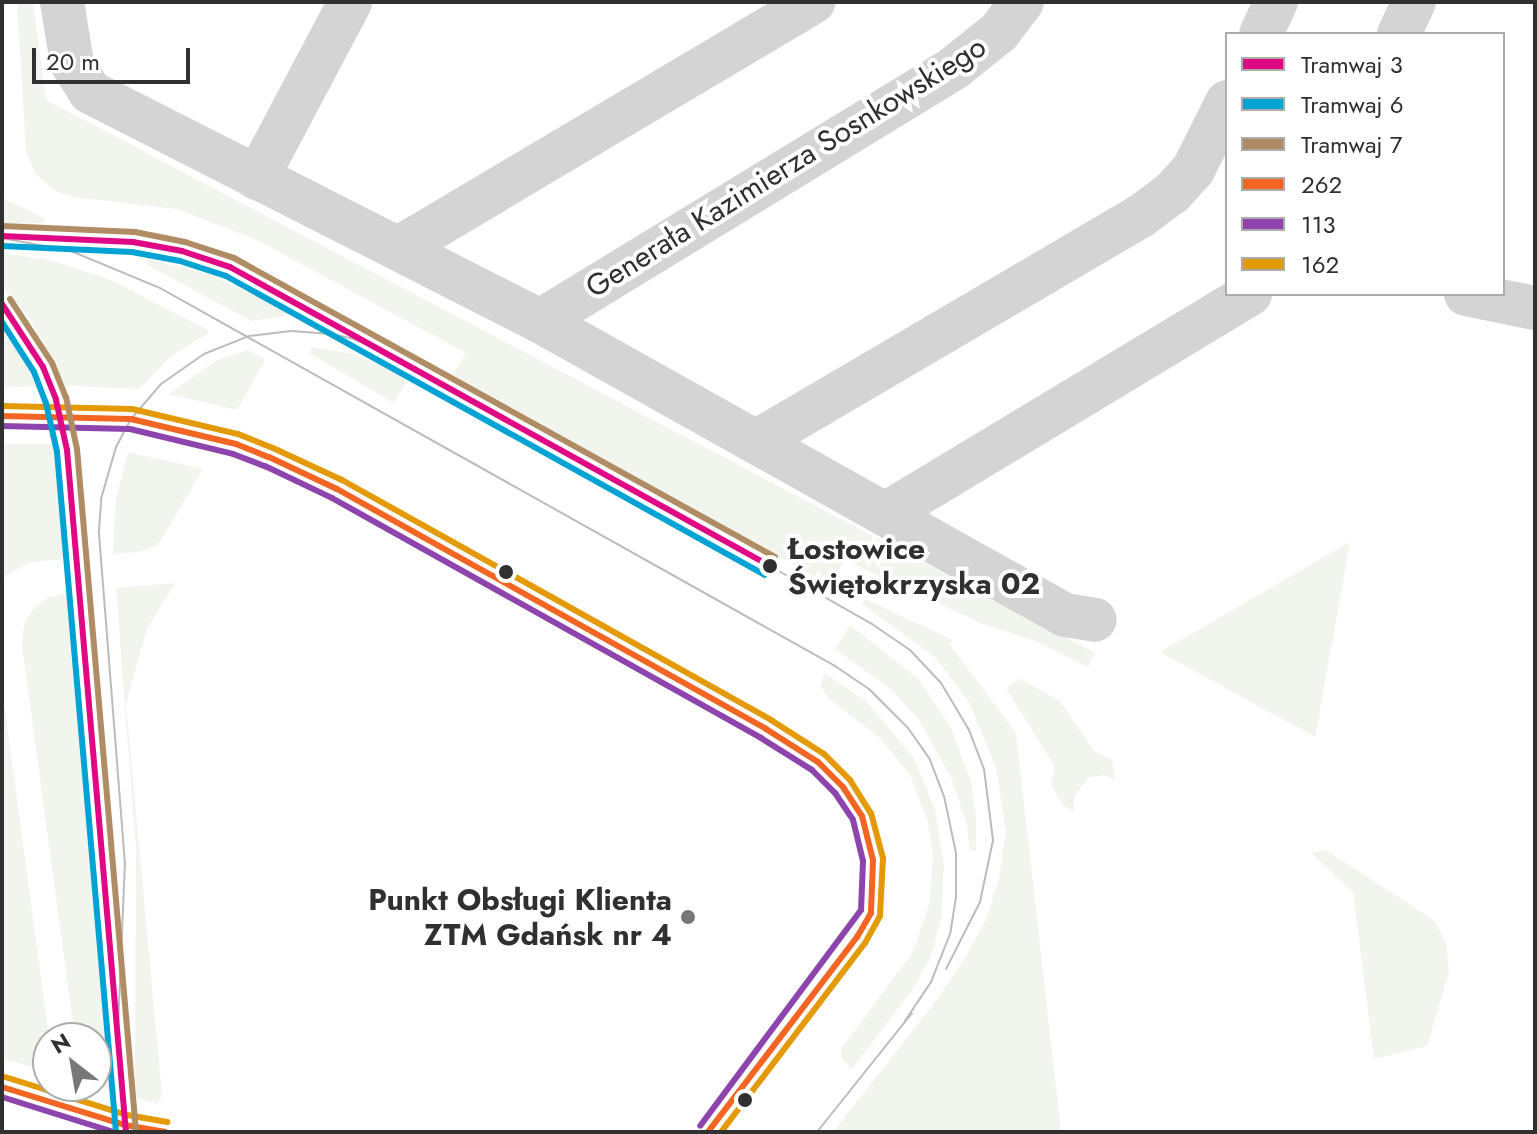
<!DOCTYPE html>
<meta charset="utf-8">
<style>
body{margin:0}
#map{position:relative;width:1537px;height:1134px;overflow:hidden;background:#fff;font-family:Jost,sans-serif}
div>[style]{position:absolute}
.green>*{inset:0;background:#f1f5ed}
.minor>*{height:44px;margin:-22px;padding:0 22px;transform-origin:22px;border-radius:22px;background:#d4d4d4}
.tram>*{height:2px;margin:-1px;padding:0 1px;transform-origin:1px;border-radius:1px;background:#bcbcbc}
.bus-1>*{height:6px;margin:-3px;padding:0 3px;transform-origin:3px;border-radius:3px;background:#f26522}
.bus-2>*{height:6px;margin:-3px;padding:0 3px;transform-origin:3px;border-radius:3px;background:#8e44ad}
.bus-3>*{height:6px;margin:-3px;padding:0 3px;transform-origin:3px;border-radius:3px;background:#e39a05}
.tram-1>*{height:6px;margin:-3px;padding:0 3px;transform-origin:3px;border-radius:3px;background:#e10886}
.tram-2>*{height:6px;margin:-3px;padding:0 3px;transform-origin:3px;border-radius:3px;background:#00a3d4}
.tram-3>*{height:6px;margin:-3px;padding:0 3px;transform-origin:3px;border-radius:3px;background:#b08c65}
.dots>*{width:22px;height:22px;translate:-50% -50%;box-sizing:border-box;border:4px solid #fff;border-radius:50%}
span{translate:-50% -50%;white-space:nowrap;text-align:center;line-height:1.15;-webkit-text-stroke:8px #fff;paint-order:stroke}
.street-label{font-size:30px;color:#303030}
.stop-label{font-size:30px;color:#303030;font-weight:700}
.left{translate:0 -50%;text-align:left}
.poi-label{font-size:30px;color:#303030;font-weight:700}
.right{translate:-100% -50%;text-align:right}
.frame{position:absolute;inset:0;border:4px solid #303030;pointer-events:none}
.legend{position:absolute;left:1225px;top:32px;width:280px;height:264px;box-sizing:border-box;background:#fff;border:2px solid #acacac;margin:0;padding:10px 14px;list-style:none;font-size:24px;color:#303030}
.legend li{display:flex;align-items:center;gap:16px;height:40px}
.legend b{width:40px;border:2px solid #acacac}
.north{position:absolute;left:32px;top:1022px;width:80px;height:80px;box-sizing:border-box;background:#fff;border:2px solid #acacac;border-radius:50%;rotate:329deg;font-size:22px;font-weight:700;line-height:32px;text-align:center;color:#303030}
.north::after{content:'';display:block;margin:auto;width:28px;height:36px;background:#787878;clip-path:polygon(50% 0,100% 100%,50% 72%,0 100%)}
.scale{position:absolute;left:32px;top:48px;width:158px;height:36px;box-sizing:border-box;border:4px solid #303030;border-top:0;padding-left:10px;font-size:24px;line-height:28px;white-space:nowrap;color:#303030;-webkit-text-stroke:6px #fff;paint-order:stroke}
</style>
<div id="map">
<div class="green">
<i style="clip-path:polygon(17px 2px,33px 2px,46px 100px,1095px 653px,1088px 667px,1038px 642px,983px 624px,845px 560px,830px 585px,453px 375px,466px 353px,259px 241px,177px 209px,74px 197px,55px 191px,36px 174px,26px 152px)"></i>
<i style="clip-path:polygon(2px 198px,44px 218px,44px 223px,2px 224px)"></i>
<i style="clip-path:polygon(2px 253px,49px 260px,109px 279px,208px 330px,207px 334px,170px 357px,139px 389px,64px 385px,32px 321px,2px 286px)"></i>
<i style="clip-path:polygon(147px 259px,209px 274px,286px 311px,286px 316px,251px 321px,146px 264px)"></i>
<i style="clip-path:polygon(2px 330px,9px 337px,38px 386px,2px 387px)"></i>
<i style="clip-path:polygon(313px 347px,353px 354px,408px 378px,394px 403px,309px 353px)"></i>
<i style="clip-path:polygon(248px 350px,265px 360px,237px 410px,169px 394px,215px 361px)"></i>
<i style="clip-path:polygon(2px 444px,54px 444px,64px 559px,28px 563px,2px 578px)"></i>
<i style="clip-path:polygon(128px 452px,203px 469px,158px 545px,139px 552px,113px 554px,116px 499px)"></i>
<i style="clip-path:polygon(1350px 542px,1315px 737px,1160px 652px)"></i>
<i style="clip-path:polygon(175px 583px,147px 629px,126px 703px,162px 1096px,157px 1104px,136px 1098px,135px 1086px,136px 850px,116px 588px)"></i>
<i style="clip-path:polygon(68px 594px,109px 1090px,96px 1086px,96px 1038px,75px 1038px,22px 645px,24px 625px,34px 607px,49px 597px)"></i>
<i style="clip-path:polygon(865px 599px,953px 640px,949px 644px,1016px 733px,1061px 1132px,833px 1132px,933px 1005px,967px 955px,987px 917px,999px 879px,1006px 831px,996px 768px,969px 702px,935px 657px,862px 604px)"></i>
<i style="clip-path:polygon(850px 625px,918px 679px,950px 726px,971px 781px,976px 819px,976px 851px,970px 850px,967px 826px,952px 779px,919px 720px,891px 689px,835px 649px)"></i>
<i style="clip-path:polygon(824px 673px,865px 700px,914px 758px,935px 810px,944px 867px,941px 919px,931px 956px,912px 990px,852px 1069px,841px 1058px,842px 1048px,913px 952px,930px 902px,933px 855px,928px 821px,910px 775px,879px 737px,828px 698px,821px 686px)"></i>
<i style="clip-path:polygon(1020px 679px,1060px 701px,1094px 751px,1112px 760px,1115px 780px,1104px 775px,1088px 778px,1074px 797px,1074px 812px,1063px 806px,1051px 785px,1055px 767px,1006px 688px)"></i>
<i style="clip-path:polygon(2px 688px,49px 1038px,48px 1072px,2px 1058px)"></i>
<i style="clip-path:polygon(1326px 850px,1435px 921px,1446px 943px,1449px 972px,1427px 1046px,1374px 1059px,1353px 892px,1311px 853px)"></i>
</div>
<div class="minor">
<i style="left:62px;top:2px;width:62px;rotate:80.7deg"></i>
<i style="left:72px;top:63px;width:34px;rotate:58deg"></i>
<i style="left:90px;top:92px;width:505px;rotate:26.97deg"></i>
<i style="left:540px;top:321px;width:602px;rotate:29.25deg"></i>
<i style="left:1065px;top:615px;width:30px;rotate:9deg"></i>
<i style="left:1261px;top:34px;width:35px;rotate:-65deg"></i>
<i style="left:1399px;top:34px;width:35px;rotate:-65deg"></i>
<i style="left:257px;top:178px;width:199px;rotate:-62.1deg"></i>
<i style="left:399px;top:248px;width:482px;rotate:-30.7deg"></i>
<i style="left:1466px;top:294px;width:70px;rotate:11.5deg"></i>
<i style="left:540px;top:321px;width:485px;rotate:-31.4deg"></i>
<i style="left:954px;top:68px;width:58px;rotate:-38.7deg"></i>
<i style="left:999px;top:32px;width:38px;rotate:-53deg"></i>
<i style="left:759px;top:440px;width:443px;rotate:-30.4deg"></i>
<i style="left:1141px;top:216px;width:39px;rotate:-37deg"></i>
<i style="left:1172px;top:193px;width:31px;rotate:-48deg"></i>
<i style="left:1193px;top:170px;width:76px;rotate:-63.4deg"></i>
<i style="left:887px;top:513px;width:424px;rotate:-31.1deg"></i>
</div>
<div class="tram">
<i style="left:2px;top:238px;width:70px;rotate:10.7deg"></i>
<i style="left:71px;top:251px;width:96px;rotate:22.6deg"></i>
<i style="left:160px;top:288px;width:774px;rotate:29.25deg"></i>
<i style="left:835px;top:666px;width:41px;rotate:34.1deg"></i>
<i style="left:869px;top:689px;width:55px;rotate:45deg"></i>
<i style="left:908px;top:728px;width:39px;rotate:55deg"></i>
<i style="left:930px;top:760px;width:39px;rotate:69deg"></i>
<i style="left:944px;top:796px;width:58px;rotate:78.1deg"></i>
<i style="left:956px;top:853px;width:44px;rotate:90deg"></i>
<i style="left:956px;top:897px;width:37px;rotate:99deg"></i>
<i style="left:950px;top:934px;width:52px;rotate:111.6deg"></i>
<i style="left:931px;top:982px;width:47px;rotate:123.7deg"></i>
<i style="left:770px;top:566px;width:117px;rotate:29.6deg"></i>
<i style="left:872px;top:624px;width:46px;rotate:34.4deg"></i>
<i style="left:910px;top:650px;width:45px;rotate:46.8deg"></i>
<i style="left:941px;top:683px;width:55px;rotate:59.2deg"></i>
<i style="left:969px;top:730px;width:42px;rotate:69deg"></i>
<i style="left:984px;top:769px;width:72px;rotate:82.8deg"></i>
<i style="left:993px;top:840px;width:63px;rotate:101.8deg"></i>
<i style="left:980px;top:902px;width:75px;rotate:116.9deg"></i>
<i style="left:118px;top:1028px;width:164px;rotate:-87.6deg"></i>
<i style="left:125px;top:864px;width:334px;rotate:-94.5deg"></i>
<i style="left:99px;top:531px;width:32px;rotate:-86deg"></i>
<i style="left:101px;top:499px;width:54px;rotate:-73.9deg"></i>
<i style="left:116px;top:447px;width:32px;rotate:-62deg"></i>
<i style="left:131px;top:419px;width:46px;rotate:-49.4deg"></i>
<i style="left:161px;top:384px;width:52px;rotate:-34.9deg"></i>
<i style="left:204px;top:354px;width:48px;rotate:-21.8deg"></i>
<i style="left:249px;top:336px;width:42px;rotate:-6.8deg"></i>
<i style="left:291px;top:331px;width:40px;rotate:4.3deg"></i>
<i style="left:331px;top:334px;width:24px;rotate:12deg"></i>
<i style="left:354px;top:339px;width:53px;rotate:23.2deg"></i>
<i style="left:817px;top:1132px;width:152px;rotate:-51.4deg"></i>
</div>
<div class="bus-1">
<i style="left:2px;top:416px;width:129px;rotate:1.3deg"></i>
<i style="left:131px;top:419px;width:108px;rotate:13.4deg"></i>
<i style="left:236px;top:444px;width:35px;rotate:22deg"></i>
<i style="left:269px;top:457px;width:75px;rotate:25.2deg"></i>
<i style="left:337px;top:489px;width:492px;rotate:29.2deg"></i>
<i style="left:766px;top:729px;width:62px;rotate:32.4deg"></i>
<i style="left:818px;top:762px;width:35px;rotate:45deg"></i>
<i style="left:843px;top:787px;width:35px;rotate:57deg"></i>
<i style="left:862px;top:816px;width:45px;rotate:76deg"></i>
<i style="left:873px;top:860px;width:53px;rotate:92.2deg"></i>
<i style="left:871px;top:913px;width:28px;rotate:120deg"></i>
<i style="left:857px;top:937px;width:245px;rotate:127.4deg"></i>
<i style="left:2px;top:1087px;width:129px;rotate:17.2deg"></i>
<i style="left:125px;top:1125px;width:41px;rotate:9.9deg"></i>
</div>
<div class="bus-2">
<i style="left:2px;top:426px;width:128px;rotate:1.3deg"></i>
<i style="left:130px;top:429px;width:106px;rotate:13.6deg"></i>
<i style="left:233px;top:454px;width:34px;rotate:21deg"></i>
<i style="left:265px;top:466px;width:74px;rotate:25.5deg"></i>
<i style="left:332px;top:498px;width:492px;rotate:29.2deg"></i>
<i style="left:761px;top:738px;width:60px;rotate:32.1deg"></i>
<i style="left:812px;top:770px;width:33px;rotate:45deg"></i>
<i style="left:835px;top:793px;width:32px;rotate:56deg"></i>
<i style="left:853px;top:820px;width:42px;rotate:76.3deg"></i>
<i style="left:863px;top:861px;width:49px;rotate:92.3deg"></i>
<i style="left:861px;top:910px;width:269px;rotate:126.7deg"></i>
<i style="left:2px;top:1097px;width:117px;rotate:17.4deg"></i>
</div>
<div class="bus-3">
<i style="left:2px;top:406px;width:130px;rotate:1.3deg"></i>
<i style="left:132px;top:409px;width:109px;rotate:13.3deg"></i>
<i style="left:238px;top:434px;width:38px;rotate:22deg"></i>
<i style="left:273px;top:448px;width:76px;rotate:24.9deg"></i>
<i style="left:342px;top:480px;width:492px;rotate:29.2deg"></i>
<i style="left:771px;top:720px;width:63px;rotate:32.7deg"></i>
<i style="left:824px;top:754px;width:37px;rotate:45deg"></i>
<i style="left:850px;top:780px;width:39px;rotate:58deg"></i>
<i style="left:871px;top:813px;width:47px;rotate:75.1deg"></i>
<i style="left:883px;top:858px;width:58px;rotate:93deg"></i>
<i style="left:880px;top:916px;width:31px;rotate:119deg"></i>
<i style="left:865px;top:943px;width:238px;rotate:127.3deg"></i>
<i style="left:5px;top:1077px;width:128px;rotate:17.3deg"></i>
<i style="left:127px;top:1115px;width:41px;rotate:9.9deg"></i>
</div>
<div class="tram-1">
<i style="left:2px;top:236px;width:131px;rotate:2.6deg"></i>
<i style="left:133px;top:242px;width:50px;rotate:10.4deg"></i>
<i style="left:182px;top:251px;width:51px;rotate:18.4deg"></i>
<i style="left:230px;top:267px;width:617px;rotate:28.97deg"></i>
<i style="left:2px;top:304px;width:75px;rotate:56.9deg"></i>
<i style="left:43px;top:367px;width:35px;rotate:68deg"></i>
<i style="left:56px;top:400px;width:51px;rotate:77.6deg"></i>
<i style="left:67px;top:450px;width:685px;rotate:85.06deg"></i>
</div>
<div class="tram-2">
<i style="left:2px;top:246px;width:130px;rotate:2.6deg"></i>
<i style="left:132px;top:252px;width:49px;rotate:10.6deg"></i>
<i style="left:180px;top:261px;width:48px;rotate:18.1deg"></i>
<i style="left:226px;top:276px;width:616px;rotate:29.02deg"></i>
<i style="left:2px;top:322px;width:59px;rotate:57.4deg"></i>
<i style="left:34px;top:372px;width:33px;rotate:69deg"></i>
<i style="left:46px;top:403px;width:50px;rotate:77.3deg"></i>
<i style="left:57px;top:452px;width:683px;rotate:85.04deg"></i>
</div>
<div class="tram-3">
<i style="left:2px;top:226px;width:133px;rotate:2.6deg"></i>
<i style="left:135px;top:232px;width:51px;rotate:11.3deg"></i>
<i style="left:185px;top:242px;width:52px;rotate:18.1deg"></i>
<i style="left:234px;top:258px;width:618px;rotate:28.93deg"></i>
<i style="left:10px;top:299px;width:77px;rotate:56.7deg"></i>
<i style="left:52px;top:363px;width:37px;rotate:68deg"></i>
<i style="left:66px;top:397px;width:53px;rotate:78.1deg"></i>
<i style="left:77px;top:449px;width:685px;rotate:85.06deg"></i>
</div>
<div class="dots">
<i style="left:770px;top:566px;background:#303030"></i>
<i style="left:506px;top:572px;background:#303030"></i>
<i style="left:688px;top:917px;background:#787878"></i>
<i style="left:745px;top:1100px;background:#303030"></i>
</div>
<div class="street-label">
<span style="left:786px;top:167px;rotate:-32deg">Generała Kazimierza Sosnkowskiego</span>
</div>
<div class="stop-label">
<span class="left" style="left:788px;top:566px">Łostowice<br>Świętokrzyska 02</span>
</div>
<div class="poi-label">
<span class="right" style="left:672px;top:917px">Punkt Obsługi Klienta<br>ZTM Gdańsk nr 4</span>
</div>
<div class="frame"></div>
<ul class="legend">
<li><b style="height:10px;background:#e10886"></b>Tramwaj 3</li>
<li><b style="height:10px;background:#00a3d4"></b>Tramwaj 6</li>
<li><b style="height:10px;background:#b08c65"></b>Tramwaj 7</li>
<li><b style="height:10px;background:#f26522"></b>262</li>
<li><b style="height:10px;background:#8e44ad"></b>113</li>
<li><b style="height:10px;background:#e39a05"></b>162</li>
</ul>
<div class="north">N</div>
<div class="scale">20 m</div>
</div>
